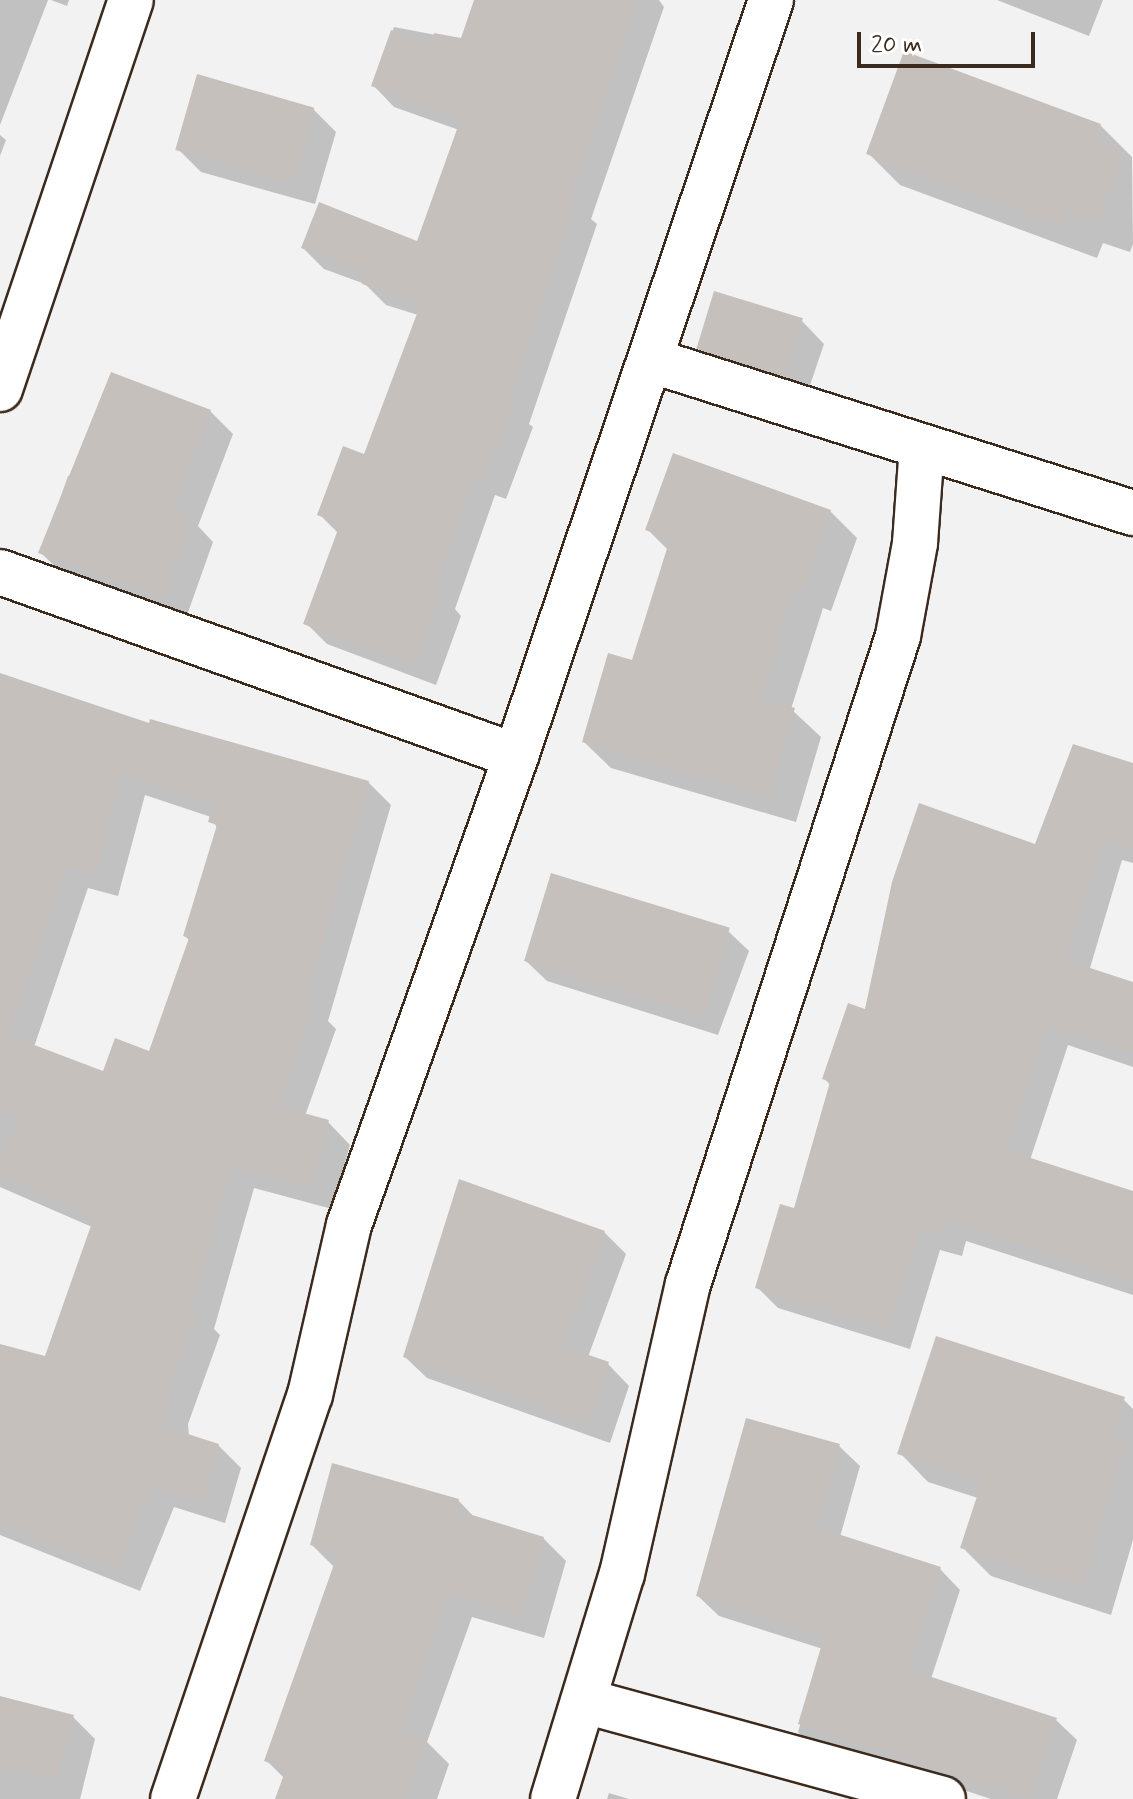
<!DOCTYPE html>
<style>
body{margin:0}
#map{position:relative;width:1133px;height:1799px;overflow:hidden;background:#f3f2f2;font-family:Mynerve,sans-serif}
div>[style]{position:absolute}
.shadow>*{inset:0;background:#0003}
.building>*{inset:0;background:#c6c0bd;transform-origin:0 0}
.roads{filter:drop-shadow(2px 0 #3b2a1e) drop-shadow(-2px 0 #3b2a1e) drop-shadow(0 2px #3b2a1e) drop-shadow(0 -2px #3b2a1e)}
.minor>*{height:44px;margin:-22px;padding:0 22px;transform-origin:22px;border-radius:22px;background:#fff}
span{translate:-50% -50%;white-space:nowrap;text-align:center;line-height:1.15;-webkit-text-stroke:6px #fff;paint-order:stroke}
.scale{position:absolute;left:857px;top:32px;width:178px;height:36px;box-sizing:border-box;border:4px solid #3b2a1e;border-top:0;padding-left:10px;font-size:24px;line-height:28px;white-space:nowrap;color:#3b2a1e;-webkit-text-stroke:6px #fff;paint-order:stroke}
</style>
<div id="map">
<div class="shadow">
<i style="clip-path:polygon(0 0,48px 0,0 125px)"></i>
<i style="clip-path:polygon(51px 0,69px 0,67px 6px)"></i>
<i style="clip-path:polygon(476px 0,659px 0,664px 7px,591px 219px,597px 224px,529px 424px,533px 427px,506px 499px,495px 495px,455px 609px,461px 616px,436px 685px,327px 644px,306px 623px,339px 534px,320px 515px,365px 456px,418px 315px,386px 305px,365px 284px,324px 269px,303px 248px,418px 244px,459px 130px,394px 107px,373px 85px,394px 27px,462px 40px)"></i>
<i style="clip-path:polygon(997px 0,1103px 0,1089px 36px)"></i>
<i style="clip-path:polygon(313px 109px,336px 132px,315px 204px,201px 172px,178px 149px)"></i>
<i style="clip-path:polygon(1100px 125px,1132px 157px,1133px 244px,1130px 252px,1103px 243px,1097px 258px,900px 185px,868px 153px)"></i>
<i style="clip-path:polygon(0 135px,6px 140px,0 156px)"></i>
<i style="clip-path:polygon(802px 321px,824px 344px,806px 397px,719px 370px,696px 347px)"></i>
<i style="clip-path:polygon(210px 411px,233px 434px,198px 526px,213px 542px,186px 618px,64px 575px,41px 553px,68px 476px)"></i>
<i style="clip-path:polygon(830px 511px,857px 538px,831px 611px,823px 608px,791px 709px,821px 737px,796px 822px,611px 768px,584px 742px,634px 663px,669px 551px,647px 529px)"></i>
<i style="clip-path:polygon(evenodd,0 696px,150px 725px,368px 782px,391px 805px,328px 1021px,336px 1029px,305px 1116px,328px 1122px,350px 1145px,332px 1209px,254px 1188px,214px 1329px,220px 1335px,188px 1424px,189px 1436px,218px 1445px,241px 1468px,225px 1523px,174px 1507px,140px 1591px,0 1535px,0 1346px,46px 1359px,92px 1227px,0 1187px,0 696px,145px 795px,211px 817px,218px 830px,185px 936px,190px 941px,150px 1053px,105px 1073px,34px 1047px,88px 888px,118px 896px,145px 795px)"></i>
<i style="clip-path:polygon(1133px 769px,1133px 863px,1122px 860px,1090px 968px,1133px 982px,1133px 1067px,1068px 1045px,1030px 1160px,1133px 1193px,1133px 1295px,966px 1241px,962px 1256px,940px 1250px,910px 1349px,778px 1308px,757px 1287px,796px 1211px,831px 1086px,824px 1078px,866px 1012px,1036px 846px)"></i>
<i style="clip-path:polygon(728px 931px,749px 951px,718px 1035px,547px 981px,526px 961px)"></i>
<i style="clip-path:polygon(604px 1232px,626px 1254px,588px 1357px,608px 1364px,629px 1386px,610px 1443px,427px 1378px,405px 1357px)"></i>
<i style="clip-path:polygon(1123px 1399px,1133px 1409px,1133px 1540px,1111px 1615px,991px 1576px,962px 1547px,978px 1498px,928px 1482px,900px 1453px)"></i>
<i style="clip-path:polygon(839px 1446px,860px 1466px,840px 1537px,940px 1569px,960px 1590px,931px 1679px,1056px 1720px,1077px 1740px,1057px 1799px,991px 1799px,881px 1763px,818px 1753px,798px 1732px,823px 1649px,719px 1616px,698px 1596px)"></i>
<i style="clip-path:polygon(458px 1500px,475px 1518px,543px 1538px,566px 1561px,544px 1638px,472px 1617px,427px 1742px,449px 1764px,437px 1799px,277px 1799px,285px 1779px,267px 1761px,335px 1568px,312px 1545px)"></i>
<i style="clip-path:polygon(0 1698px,73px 1717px,95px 1739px,80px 1799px,0 1799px)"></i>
<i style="clip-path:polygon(609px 1793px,629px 1799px,607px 1799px)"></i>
</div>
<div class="building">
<i style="clip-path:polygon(474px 0,638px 0,569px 199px,576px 201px,508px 403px,513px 404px,484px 479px,474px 475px,433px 590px,441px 593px,415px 665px,303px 624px,340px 524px,317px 515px,343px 446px,364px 454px,421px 303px,362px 284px,366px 272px,301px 248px,319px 202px,417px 241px,461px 118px,371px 86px,391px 30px,431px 45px,434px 33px,461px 38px)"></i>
<i style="clip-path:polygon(904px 51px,1101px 124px,1095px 139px,1124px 151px,1098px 222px,1071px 212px,1065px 228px,866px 154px)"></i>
<i style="left:197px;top:74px;width:122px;height:79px;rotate:16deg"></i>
<i style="left:714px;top:291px;width:93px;height:60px;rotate:17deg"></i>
<i style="clip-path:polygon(111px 372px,211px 410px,172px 510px,191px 517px,163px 597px,38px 553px)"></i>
<i style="clip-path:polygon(673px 453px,831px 510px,804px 586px,796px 583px,760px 698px,795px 708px,769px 797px,582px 742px,608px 653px,632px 660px,670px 539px,645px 530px)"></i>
<i style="clip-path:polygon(0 673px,149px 723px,150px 719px,369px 781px,305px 1001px,314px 1005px,278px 1106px,329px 1120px,310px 1187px,231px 1166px,191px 1308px,198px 1310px,166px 1401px,170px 1403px,163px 1426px,219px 1444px,203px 1501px,151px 1486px,118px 1570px,0 1523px,0 1344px,45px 1356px,94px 1217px,0 1175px,0 1160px,20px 1116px,0 1108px,0 1032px,103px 1071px,115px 1038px,149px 1051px,189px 938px,183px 936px,217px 825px,208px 822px,213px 803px,122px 774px,95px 875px,65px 866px,8px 1034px,0 1032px)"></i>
<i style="clip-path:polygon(1073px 744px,1133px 763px,1133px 849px,1102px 840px,1067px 959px,1133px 985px,1133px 1054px,1047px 1026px,1006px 1150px,1133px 1191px,1133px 1282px,945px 1221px,941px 1236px,919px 1230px,889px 1329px,755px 1288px,780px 1204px,794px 1208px,830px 1082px,822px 1079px,848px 1003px,865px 1009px,892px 882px,919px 803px,1035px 844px)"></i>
<i style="left:551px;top:873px;width:187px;height:92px;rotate:17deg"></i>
<i style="clip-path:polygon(459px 1179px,605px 1231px,563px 1346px,609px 1362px,588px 1423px,403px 1357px)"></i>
<i style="clip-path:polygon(936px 1336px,1125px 1397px,1113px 1434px,1126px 1438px,1082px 1587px,960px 1548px,982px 1481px,897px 1454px)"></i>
<i style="clip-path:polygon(746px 1418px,840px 1444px,816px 1527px,941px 1567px,907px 1669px,1057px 1718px,1030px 1799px,798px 1724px,824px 1637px,696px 1596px)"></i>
<i style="clip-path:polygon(332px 1463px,459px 1499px,456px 1510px,544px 1537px,521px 1616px,449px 1595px,400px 1730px,427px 1740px,406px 1799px,275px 1799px,286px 1769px,264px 1761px,338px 1553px,310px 1545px)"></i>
<i style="clip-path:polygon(0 1696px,74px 1715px,56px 1781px,0 1766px)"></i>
</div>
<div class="roads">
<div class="minor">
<i style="left:650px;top:360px;width:507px;rotate:17.58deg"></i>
<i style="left:0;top:389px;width:410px;rotate:-71.4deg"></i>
<i style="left:0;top:572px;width:548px;rotate:19.63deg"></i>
<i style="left:585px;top:1701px;width:371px;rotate:15.3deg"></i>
<i style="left:173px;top:1799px;width:427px;rotate:-71.3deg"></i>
<i style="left:310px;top:1395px;width:174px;rotate:-77.1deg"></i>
<i style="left:349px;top:1225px;width:498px;rotate:-70.4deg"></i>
<i style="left:516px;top:756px;width:798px;rotate:-71.36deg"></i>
<i style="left:553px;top:1799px;width:235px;rotate:-73deg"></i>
<i style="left:622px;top:1574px;width:297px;rotate:-77.2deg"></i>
<i style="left:688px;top:1284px;width:681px;rotate:-72.04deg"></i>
<i style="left:898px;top:636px;width:95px;rotate:-79.6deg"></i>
<i style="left:915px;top:543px;width:97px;rotate:-85.9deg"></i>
</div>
</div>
<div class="scale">20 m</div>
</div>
